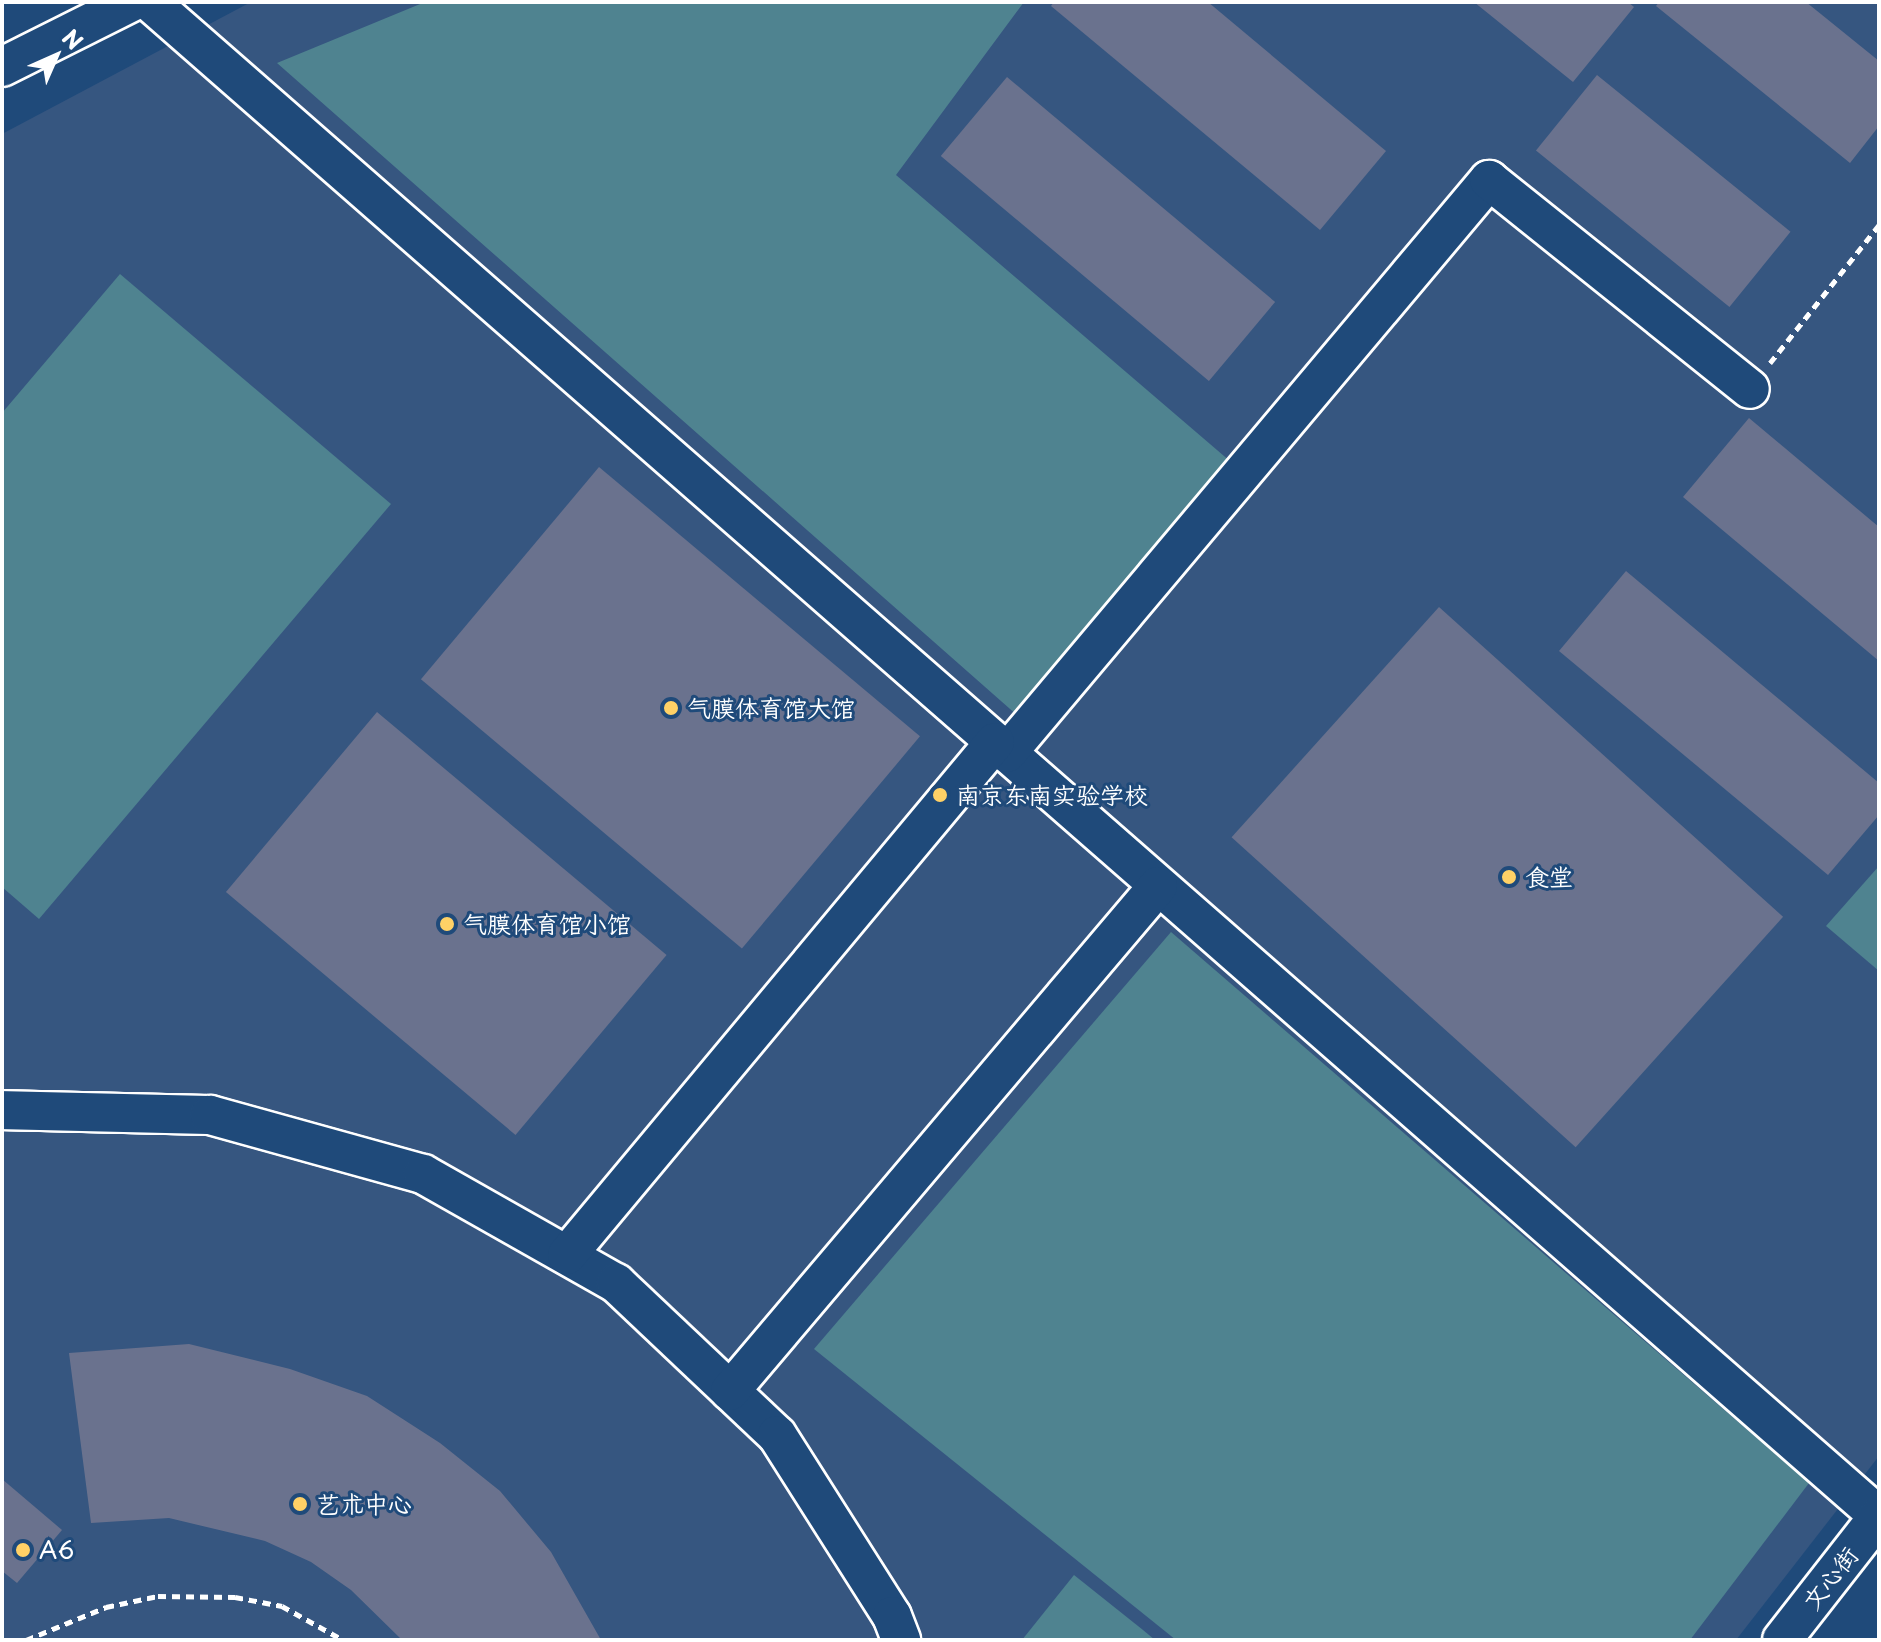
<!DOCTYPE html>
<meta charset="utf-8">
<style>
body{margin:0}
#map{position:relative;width:1881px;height:1642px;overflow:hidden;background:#1f4a7a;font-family:"Playpen Sans","LXGW WenKai TC",sans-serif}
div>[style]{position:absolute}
.built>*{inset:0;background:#365680}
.green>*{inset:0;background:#4f8390}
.building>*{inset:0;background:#6a728e;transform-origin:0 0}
.path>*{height:5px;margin-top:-2.5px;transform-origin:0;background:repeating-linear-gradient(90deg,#fff 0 8px,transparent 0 14px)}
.roads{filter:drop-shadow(2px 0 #fff) drop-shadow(-2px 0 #fff) drop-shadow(0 2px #fff) drop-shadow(0 -2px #fff)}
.minor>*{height:38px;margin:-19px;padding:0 19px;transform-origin:19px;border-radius:19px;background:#1f4a7a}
.dots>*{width:22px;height:22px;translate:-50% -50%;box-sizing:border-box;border:4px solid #1f4a7a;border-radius:50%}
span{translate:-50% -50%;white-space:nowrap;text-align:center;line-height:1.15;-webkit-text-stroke:6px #1f4a7a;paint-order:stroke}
.poi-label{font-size:24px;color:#fff}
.left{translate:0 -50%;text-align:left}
.street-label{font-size:24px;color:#fff}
.frame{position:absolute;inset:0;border:4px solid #fff;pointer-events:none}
.north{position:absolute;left:16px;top:16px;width:80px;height:80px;-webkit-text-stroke:6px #1f4a7a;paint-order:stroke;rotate:45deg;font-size:22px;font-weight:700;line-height:32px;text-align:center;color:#fff}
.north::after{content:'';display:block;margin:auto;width:28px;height:36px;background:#fff;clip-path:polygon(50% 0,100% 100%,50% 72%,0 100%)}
</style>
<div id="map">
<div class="built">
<i style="clip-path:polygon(251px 2px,1879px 2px,1879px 1456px,1736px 1640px,2px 1640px,2px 134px)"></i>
</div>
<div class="green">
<i style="clip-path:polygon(425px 2px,1024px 2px,896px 175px,1238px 468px,1026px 723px,277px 63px)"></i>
<i style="clip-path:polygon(120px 274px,391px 504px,39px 919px,2px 887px,2px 413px)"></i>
<i style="clip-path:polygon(1879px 866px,1879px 971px,1826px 926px)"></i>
<i style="clip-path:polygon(1171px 932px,1809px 1483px,1690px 1640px,1176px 1640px,814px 1349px)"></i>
<i style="clip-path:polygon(1074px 1575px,1143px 1630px,1155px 1640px,1022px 1640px)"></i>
</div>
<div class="building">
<i style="clip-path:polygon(1054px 2px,1208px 2px,1386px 151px,1320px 230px,1051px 6px)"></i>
<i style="clip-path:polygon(1474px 2px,1628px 2px,1634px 7px,1573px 82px)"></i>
<i style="clip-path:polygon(1659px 2px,1806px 2px,1879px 61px,1879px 126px,1850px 163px,1656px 6px)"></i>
<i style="left:1597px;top:75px;width:249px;height:97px;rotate:39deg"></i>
<i style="left:1007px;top:77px;width:350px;height:103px;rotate:40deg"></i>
<i style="clip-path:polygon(1749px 418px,1879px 527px,1879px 661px,1683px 497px)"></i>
<i style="left:599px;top:467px;width:419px;height:277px;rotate:40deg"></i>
<i style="clip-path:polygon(1626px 571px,1879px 783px,1879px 815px,1828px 875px,1559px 651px)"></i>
<i style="left:1439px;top:607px;width:463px;height:310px;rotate:42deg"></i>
<i style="left:377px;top:712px;width:378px;height:235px;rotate:40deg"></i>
<i style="clip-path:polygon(189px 1344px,290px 1369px,367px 1396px,440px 1443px,500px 1491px,551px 1552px,601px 1640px,402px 1640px,351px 1590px,311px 1562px,265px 1541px,169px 1518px,91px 1523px,69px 1353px)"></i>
<i style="clip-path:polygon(2px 1479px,62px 1530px,17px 1583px,2px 1571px)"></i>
</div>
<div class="path">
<i style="left:1770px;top:363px;width:176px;rotate:-51.7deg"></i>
<i style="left:26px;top:1640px;width:87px;rotate:-22.4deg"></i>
<i style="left:106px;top:1607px;width:53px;rotate:-11.9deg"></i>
<i style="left:158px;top:1596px;width:77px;rotate:0.7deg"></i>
<i style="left:235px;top:1597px;width:48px;rotate:10.8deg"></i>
<i style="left:282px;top:1606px;width:70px;rotate:29.1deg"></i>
</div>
<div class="roads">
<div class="minor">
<i style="left:150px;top:2px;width:2298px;rotate:41.21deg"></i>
<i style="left:2px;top:67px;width:145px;rotate:-26.6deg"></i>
<i style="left:1007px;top:753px;width:749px;rotate:-49.93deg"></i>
<i style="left:1489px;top:180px;width:334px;rotate:38.7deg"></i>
<i style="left:2px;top:1110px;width:208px;rotate:1.4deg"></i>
<i style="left:210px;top:1115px;width:221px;rotate:15.5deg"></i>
<i style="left:423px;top:1174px;width:222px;rotate:29.5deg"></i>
<i style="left:616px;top:1283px;width:221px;rotate:43.4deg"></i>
<i style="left:777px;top:1435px;width:214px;rotate:57.6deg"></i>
<i style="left:892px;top:1616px;width:26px;rotate:69deg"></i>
<i style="left:567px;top:1255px;width:668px;rotate:-50.16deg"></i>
<i style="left:730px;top:1391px;width:662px;rotate:-49.72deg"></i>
<i style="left:1782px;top:1640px;width:157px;rotate:-52deg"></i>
</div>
</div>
<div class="dots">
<i style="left:671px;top:708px;background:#ffd166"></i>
<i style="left:940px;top:795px;background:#ffd166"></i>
<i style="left:1509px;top:877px;background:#ffd166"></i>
<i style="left:447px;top:924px;background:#ffd166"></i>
<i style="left:300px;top:1504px;background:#ffd166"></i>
<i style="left:23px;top:1550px;background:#ffd166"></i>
</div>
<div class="poi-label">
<span class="left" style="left:687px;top:708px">气膜体育馆大馆</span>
<span class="left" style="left:956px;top:795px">南京东南实验学校</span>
<span class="left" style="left:1525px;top:877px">食堂</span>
<span class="left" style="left:463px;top:924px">气膜体育馆小馆</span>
<span class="left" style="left:316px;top:1504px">艺术中心</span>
<span class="left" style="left:39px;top:1550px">A6</span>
</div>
<div class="street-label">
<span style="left:1830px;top:1578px;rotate:-52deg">文心街</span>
</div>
<div class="frame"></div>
<div class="north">N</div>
</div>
